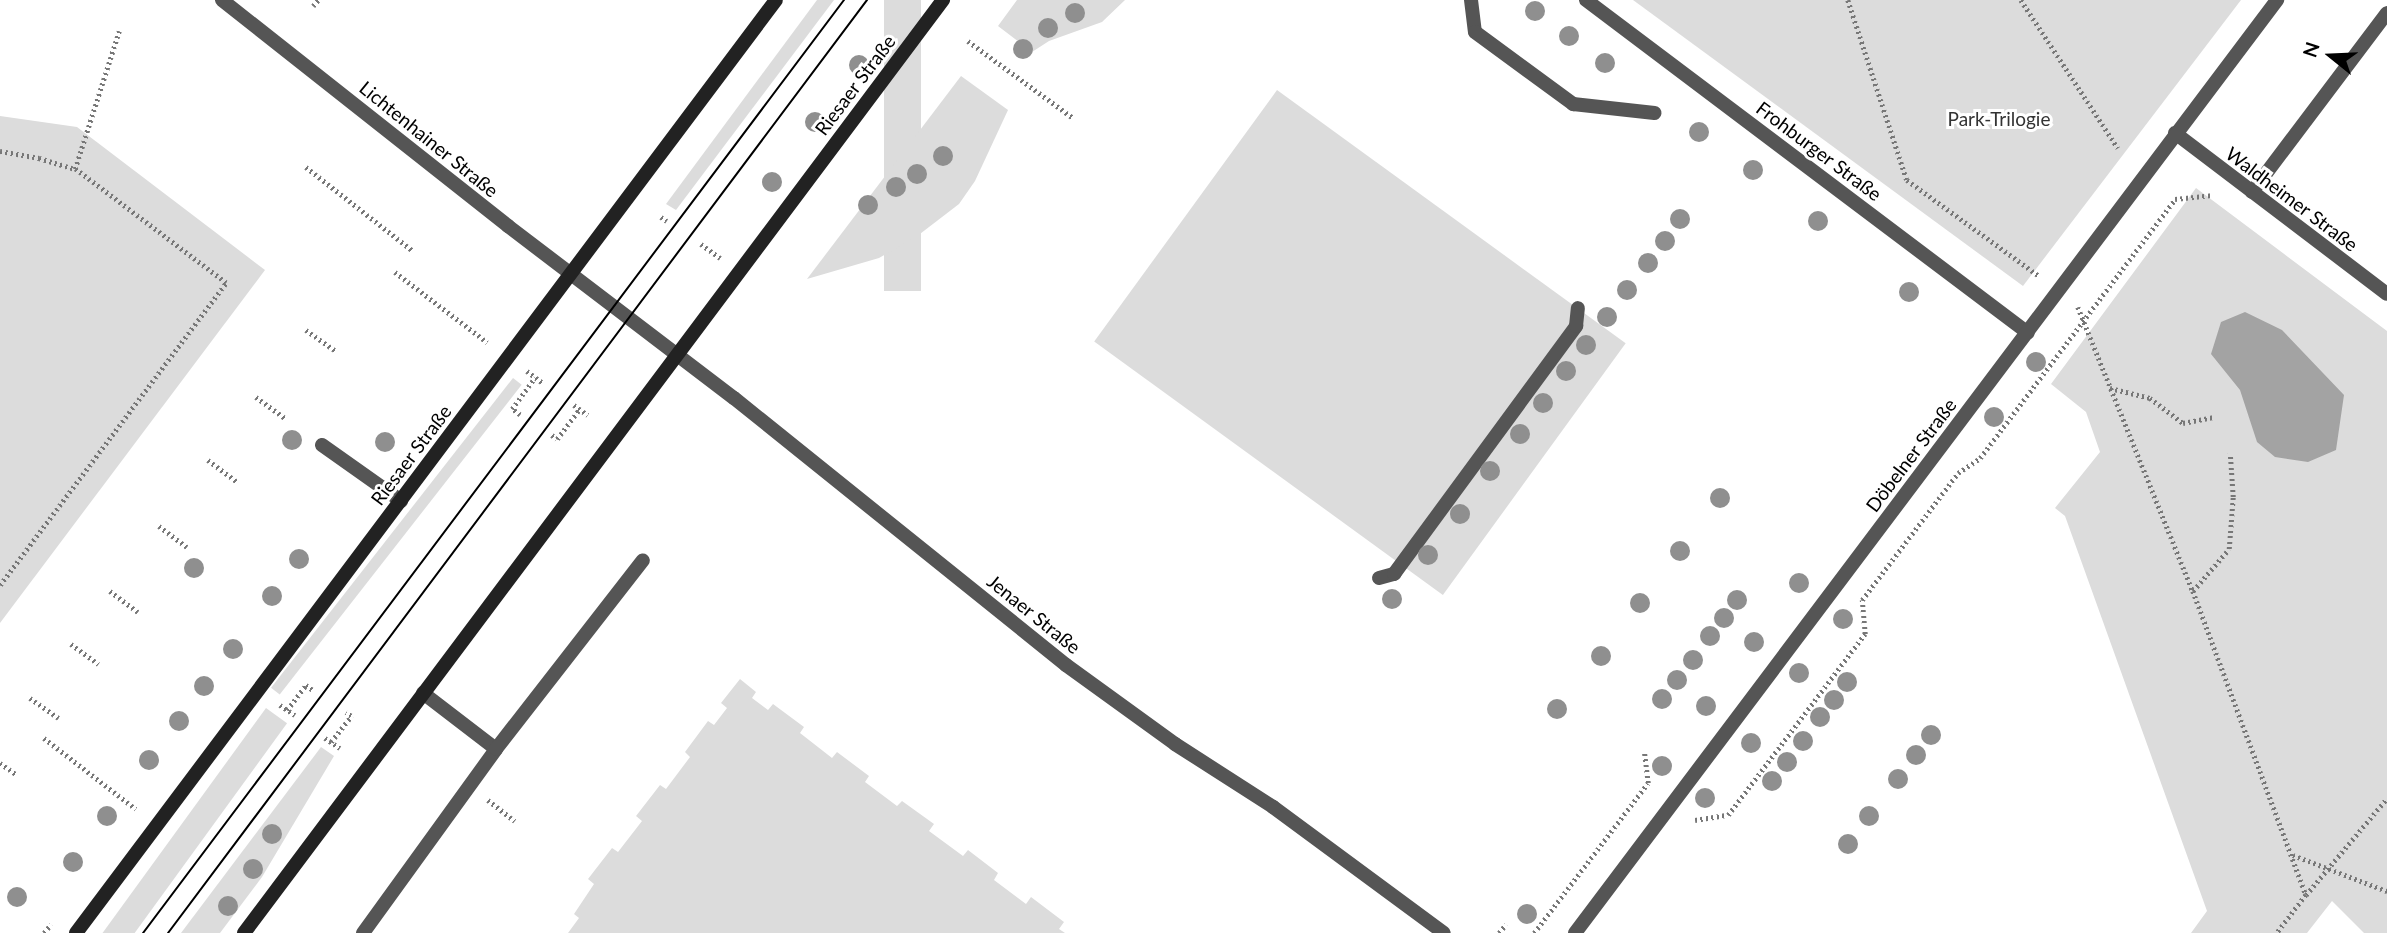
<!DOCTYPE html>
<meta charset="utf-8">
<style>
body{margin:0}
#map{position:relative;width:2387px;height:933px;overflow:hidden;background:#fff;font-family:Lato,sans-serif}
div>[style]{position:absolute}
.green>*{inset:0;background:#dcdcdc;transform-origin:0 0}
.water>*{inset:0;background:#a3a3a3}
.path>*{height:4.5px;margin-top:-2.25px;transform-origin:0;background:repeating-linear-gradient(90deg,#777 0 2px,transparent 0 5.5px)}
.lane>*{height:14px;margin:-7px;padding:0 7px;transform-origin:7px;border-radius:7px;background:#555}
.street>*{height:14px;margin:-7px;padding:0 7px;transform-origin:7px;border-radius:7px;background:#555}
.secondary>*{height:14px;margin:-7px;padding:0 7px;transform-origin:7px;border-radius:7px;background:#222}
.tram>*{height:2px;margin:-1px;padding:0 1px;transform-origin:1px;border-radius:1px;background:#000}
.trees>*{width:20px;height:20px;margin:-10px;border-radius:50%;background:#8f8f8f}
span{translate:-50% -50%;white-space:nowrap;text-align:center;line-height:1.15;-webkit-text-stroke:6px #fff;paint-order:stroke}
.street-label{font-size:19px;color:#000}
.park-label{font-size:19px;color:#333}
.north{position:absolute;left:2296px;top:21px;width:70px;height:70px;-webkit-text-stroke:5px #fff;paint-order:stroke;rotate:288deg;font-size:19px;font-weight:700;line-height:28px;text-align:center;color:#000}
.north::after{content:'';display:block;margin:auto;width:24px;height:32px;background:#000;clip-path:polygon(50% 0,100% 100%,50% 72%,0 100%)}
</style>
<div id="map">
<div class="green">
<i style="clip-path:polygon(817px 0,834px 0,676px 210px,666px 204px)"></i>
<i style="left:884px;top:0;width:37px;height:291px"></i>
<i style="clip-path:polygon(1017px 0,1125px 0,1102px 22px,1049px 41px,1032px 52px,998px 26px)"></i>
<i style="clip-path:polygon(1633px 0,2241px 0,2023px 286px)"></i>
<i style="clip-path:polygon(961px 76px,1008px 110px,975px 181px,959px 204px,916px 237px,879px 258px,807px 279px)"></i>
<i style="left:1277px;top:90px;width:431px;height:311px;rotate:36deg"></i>
<i style="clip-path:polygon(0 116px,77px 127px,265px 270px,0 623px)"></i>
<i style="clip-path:polygon(2196px 188px,2387px 331px,2387px 933px,2364px 933px,2332px 901px,2307px 933px,2191px 933px,2207px 911px,2065px 516px,2055px 508px,2100px 452px,2086px 412px,2051px 384px)"></i>
<i style="left:513px;top:378px;width:11px;height:393px;rotate:38deg"></i>
<i style="clip-path:polygon(740px 679px,756px 692px,752px 698px,768px 710px,773px 704px,804px 727px,800px 733px,832px 758px,837px 752px,869px 776px,865px 782px,897px 806px,902px 801px,934px 824px,929px 831px,963px 856px,968px 850px,998px 873px,994px 880px,1026px 904px,1031px 897px,1064px 922px,1059px 929px,1065px 933px,568px 933px,579px 918px,574px 914px,594px 884px,588px 879px,612px 848px,618px 852px,642px 821px,636px 816px,660px 785px,666px 789px,690px 757px,685px 752px,708px 721px,714px 725px,727px 708px,721px 703px)"></i>
<i style="left:266px;top:708px;width:26px;height:281px;rotate:36deg"></i>
<i style="clip-path:polygon(321px 747px,334px 756px,262px 877px,220px 933px,181px 933px)"></i>
</div>
<div class="water">
<i style="clip-path:polygon(2245px 312px,2282px 330px,2344px 395px,2336px 450px,2308px 462px,2275px 457px,2257px 442px,2240px 390px,2211px 354px,2221px 322px)"></i>
</div>
<div class="path">
<i style="left:1848px;top:0;width:189px;rotate:71.9deg"></i>
<i style="left:1907px;top:180px;width:163px;rotate:36deg"></i>
<i style="left:2021px;top:0;width:177px;rotate:56.8deg"></i>
<i style="left:313px;top:6px;width:8px;rotate:-50deg"></i>
<i style="left:968px;top:41px;width:129px;rotate:36.2deg"></i>
<i style="left:0;top:151px;width:40px;rotate:10deg"></i>
<i style="left:39px;top:158px;width:38px;rotate:17deg"></i>
<i style="left:306px;top:167px;width:135px;rotate:38.1deg"></i>
<i style="left:661px;top:217px;width:7px;rotate:34deg"></i>
<i style="left:701px;top:244px;width:24px;rotate:36deg"></i>
<i style="left:395px;top:272px;width:116px;rotate:37.3deg"></i>
<i style="left:2078px;top:307px;width:306px;rotate:68deg"></i>
<i style="left:2193px;top:591px;width:324px;rotate:69.6deg"></i>
<i style="left:2306px;top:895px;width:48px;rotate:127.3deg"></i>
<i style="left:306px;top:330px;width:37px;rotate:35deg"></i>
<i style="left:527px;top:371px;width:20px;rotate:37deg"></i>
<i style="left:2110px;top:388px;width:41px;rotate:14deg"></i>
<i style="left:2150px;top:398px;width:41px;rotate:37.1deg"></i>
<i style="left:2183px;top:423px;width:32px;rotate:-11deg"></i>
<i style="left:256px;top:397px;width:36px;rotate:36deg"></i>
<i style="left:574px;top:405px;width:17px;rotate:36deg"></i>
<i style="left:520px;top:415px;width:10px;rotate:-143deg"></i>
<i style="left:512px;top:409px;width:39px;rotate:-54deg"></i>
<i style="left:552px;top:435px;width:6px;rotate:39deg"></i>
<i style="left:557px;top:439px;width:38px;rotate:-53deg"></i>
<i style="left:208px;top:460px;width:36px;rotate:37deg"></i>
<i style="left:159px;top:526px;width:35px;rotate:37deg"></i>
<i style="left:0;top:585px;width:377px;rotate:-53.2deg"></i>
<i style="left:226px;top:283px;width:189px;rotate:-142.9deg"></i>
<i style="left:75px;top:169px;width:145px;rotate:-72.3deg"></i>
<i style="left:110px;top:591px;width:35px;rotate:37deg"></i>
<i style="left:2193px;top:591px;width:55px;rotate:-49.4deg"></i>
<i style="left:2229px;top:549px;width:52px;rotate:-85.6deg"></i>
<i style="left:2233px;top:497px;width:44px;rotate:-93.9deg"></i>
<i style="left:71px;top:644px;width:34px;rotate:36deg"></i>
<i style="left:30px;top:698px;width:35px;rotate:35deg"></i>
<i style="left:280px;top:705px;width:18px;rotate:34deg"></i>
<i style="left:287px;top:710px;width:31px;rotate:-53deg"></i>
<i style="left:306px;top:685px;width:9px;rotate:36deg"></i>
<i style="left:44px;top:738px;width:116px;rotate:37.7deg"></i>
<i style="left:325px;top:738px;width:18px;rotate:34deg"></i>
<i style="left:331px;top:742px;width:33px;rotate:-52deg"></i>
<i style="left:351px;top:716px;width:6px;rotate:-149deg"></i>
<i style="left:0;top:763px;width:21px;rotate:35deg"></i>
<i style="left:488px;top:800px;width:34px;rotate:38deg"></i>
<i style="left:1695px;top:820px;width:33px;rotate:-9deg"></i>
<i style="left:1728px;top:815px;width:227px;rotate:-52.9deg"></i>
<i style="left:1865px;top:634px;width:34px;rotate:-95deg"></i>
<i style="left:1862px;top:600px;width:159px;rotate:-52.9deg"></i>
<i style="left:1958px;top:473px;width:27px;rotate:-34deg"></i>
<i style="left:1980px;top:458px;width:324px;rotate:-53deg"></i>
<i style="left:2175px;top:199px;width:37px;rotate:-6deg"></i>
<i style="left:2293px;top:855px;width:101px;rotate:21deg"></i>
<i style="left:2306px;top:895px;width:126px;rotate:-50.1deg"></i>
<i style="left:44px;top:933px;width:11px;rotate:-52deg"></i>
<i style="left:1499px;top:933px;width:11px;rotate:-52deg"></i>
<i style="left:1534px;top:933px;width:188px;rotate:-52.8deg"></i>
<i style="left:1648px;top:783px;width:31px;rotate:-97deg"></i>
</div>
<div class="lane">
<i style="left:1471px;top:0;width:32px;rotate:83deg"></i>
<i style="left:1475px;top:32px;width:122px;rotate:36.3deg"></i>
<i style="left:1573px;top:104px;width:82px;rotate:6.3deg"></i>
<i style="left:2252px;top:192px;width:224px;rotate:-53deg"></i>
<i style="left:322px;top:445px;width:97px;rotate:35.3deg"></i>
<i style="left:1379px;top:578px;width:16px;rotate:-15deg"></i>
<i style="left:1394px;top:574px;width:308px;rotate:-53.7deg"></i>
<i style="left:1576px;top:326px;width:18px;rotate:-84deg"></i>
<i style="left:423px;top:693px;width:92px;rotate:37.5deg"></i>
<i style="left:363px;top:933px;width:227px;rotate:-54.1deg"></i>
<i style="left:496px;top:749px;width:239px;rotate:-52.1deg"></i>
</div>
<div class="street">
<i style="left:222px;top:0;width:365px;rotate:38.3deg"></i>
<i style="left:508px;top:226px;width:284px;rotate:37.3deg"></i>
<i style="left:734px;top:398px;width:426px;rotate:38.8deg"></i>
<i style="left:1066px;top:665px;width:135px;rotate:35.9deg"></i>
<i style="left:1175px;top:744px;width:117px;rotate:32.7deg"></i>
<i style="left:1273px;top:807px;width:212px;rotate:36.4deg"></i>
<i style="left:1586px;top:0;width:553px;rotate:36.99deg"></i>
<i style="left:2175px;top:133px;width:266px;rotate:37.2deg"></i>
<i style="left:1575px;top:933px;width:1168px;rotate:-53.04deg"></i>
</div>
<div class="secondary">
<i style="left:76px;top:933px;width:1166px;rotate:-53.12deg"></i>
<i style="left:244px;top:933px;width:1166px;rotate:-53.16deg"></i>
</div>
<div class="tram">
<i style="left:143px;top:933px;width:1167px;rotate:-53.08deg"></i>
<i style="left:168px;top:933px;width:1166px;rotate:-53.16deg"></i>
</div>
<div class="trees">
<i style="left:1535px;top:11px"></i>
<i style="left:1075px;top:13px"></i>
<i style="left:1048px;top:28px"></i>
<i style="left:1569px;top:36px"></i>
<i style="left:1023px;top:49px"></i>
<i style="left:1605px;top:63px"></i>
<i style="left:859px;top:65px"></i>
<i style="left:815px;top:122px"></i>
<i style="left:1699px;top:132px"></i>
<i style="left:943px;top:156px"></i>
<i style="left:1753px;top:170px"></i>
<i style="left:917px;top:174px"></i>
<i style="left:772px;top:182px"></i>
<i style="left:896px;top:187px"></i>
<i style="left:868px;top:205px"></i>
<i style="left:1680px;top:219px"></i>
<i style="left:1818px;top:221px"></i>
<i style="left:1665px;top:241px"></i>
<i style="left:1648px;top:263px"></i>
<i style="left:1627px;top:290px"></i>
<i style="left:1909px;top:292px"></i>
<i style="left:1607px;top:317px"></i>
<i style="left:1586px;top:345px"></i>
<i style="left:2036px;top:362px"></i>
<i style="left:1566px;top:371px"></i>
<i style="left:1543px;top:403px"></i>
<i style="left:1994px;top:417px"></i>
<i style="left:1520px;top:434px"></i>
<i style="left:292px;top:440px"></i>
<i style="left:385px;top:442px"></i>
<i style="left:1490px;top:471px"></i>
<i style="left:1720px;top:498px"></i>
<i style="left:1460px;top:514px"></i>
<i style="left:1680px;top:551px"></i>
<i style="left:1428px;top:555px"></i>
<i style="left:299px;top:559px"></i>
<i style="left:194px;top:568px"></i>
<i style="left:1799px;top:583px"></i>
<i style="left:272px;top:596px"></i>
<i style="left:1392px;top:599px"></i>
<i style="left:1737px;top:600px"></i>
<i style="left:1640px;top:603px"></i>
<i style="left:1724px;top:618px"></i>
<i style="left:1843px;top:619px"></i>
<i style="left:1710px;top:636px"></i>
<i style="left:1754px;top:642px"></i>
<i style="left:233px;top:649px"></i>
<i style="left:1601px;top:656px"></i>
<i style="left:1693px;top:660px"></i>
<i style="left:1799px;top:673px"></i>
<i style="left:1677px;top:680px"></i>
<i style="left:1847px;top:682px"></i>
<i style="left:204px;top:686px"></i>
<i style="left:1662px;top:699px"></i>
<i style="left:1834px;top:700px"></i>
<i style="left:1706px;top:706px"></i>
<i style="left:1557px;top:709px"></i>
<i style="left:1820px;top:717px"></i>
<i style="left:179px;top:721px"></i>
<i style="left:1931px;top:735px"></i>
<i style="left:1803px;top:741px"></i>
<i style="left:1751px;top:743px"></i>
<i style="left:1916px;top:755px"></i>
<i style="left:149px;top:760px"></i>
<i style="left:1787px;top:762px"></i>
<i style="left:1662px;top:766px"></i>
<i style="left:1898px;top:779px"></i>
<i style="left:1772px;top:781px"></i>
<i style="left:1705px;top:798px"></i>
<i style="left:107px;top:816px"></i>
<i style="left:1869px;top:816px"></i>
<i style="left:272px;top:834px"></i>
<i style="left:1848px;top:844px"></i>
<i style="left:73px;top:862px"></i>
<i style="left:253px;top:869px"></i>
<i style="left:17px;top:897px"></i>
<i style="left:228px;top:906px"></i>
<i style="left:1527px;top:914px"></i>
</div>
<div class="street-label">
<span style="left:855px;top:85px;rotate:-53deg">Riesaer Straße</span>
<span style="left:429px;top:139px;rotate:39deg">Lichtenhainer Straße</span>
<span style="left:1819px;top:151px;rotate:37deg">Frohburger Straße</span>
<span style="left:2292px;top:199px;rotate:37deg">Waldheimer Straße</span>
<span style="left:411px;top:455px;rotate:-53deg">Riesaer Straße</span>
<span style="left:1911px;top:455px;rotate:-53deg">Döbelner Straße</span>
<span style="left:1034px;top:614px;rotate:39deg">Jenaer Straße</span>
</div>
<div class="park-label">
<span style="left:1999px;top:119px">Park-Trilogie</span>
</div>
<div class="north">N</div>
</div>
